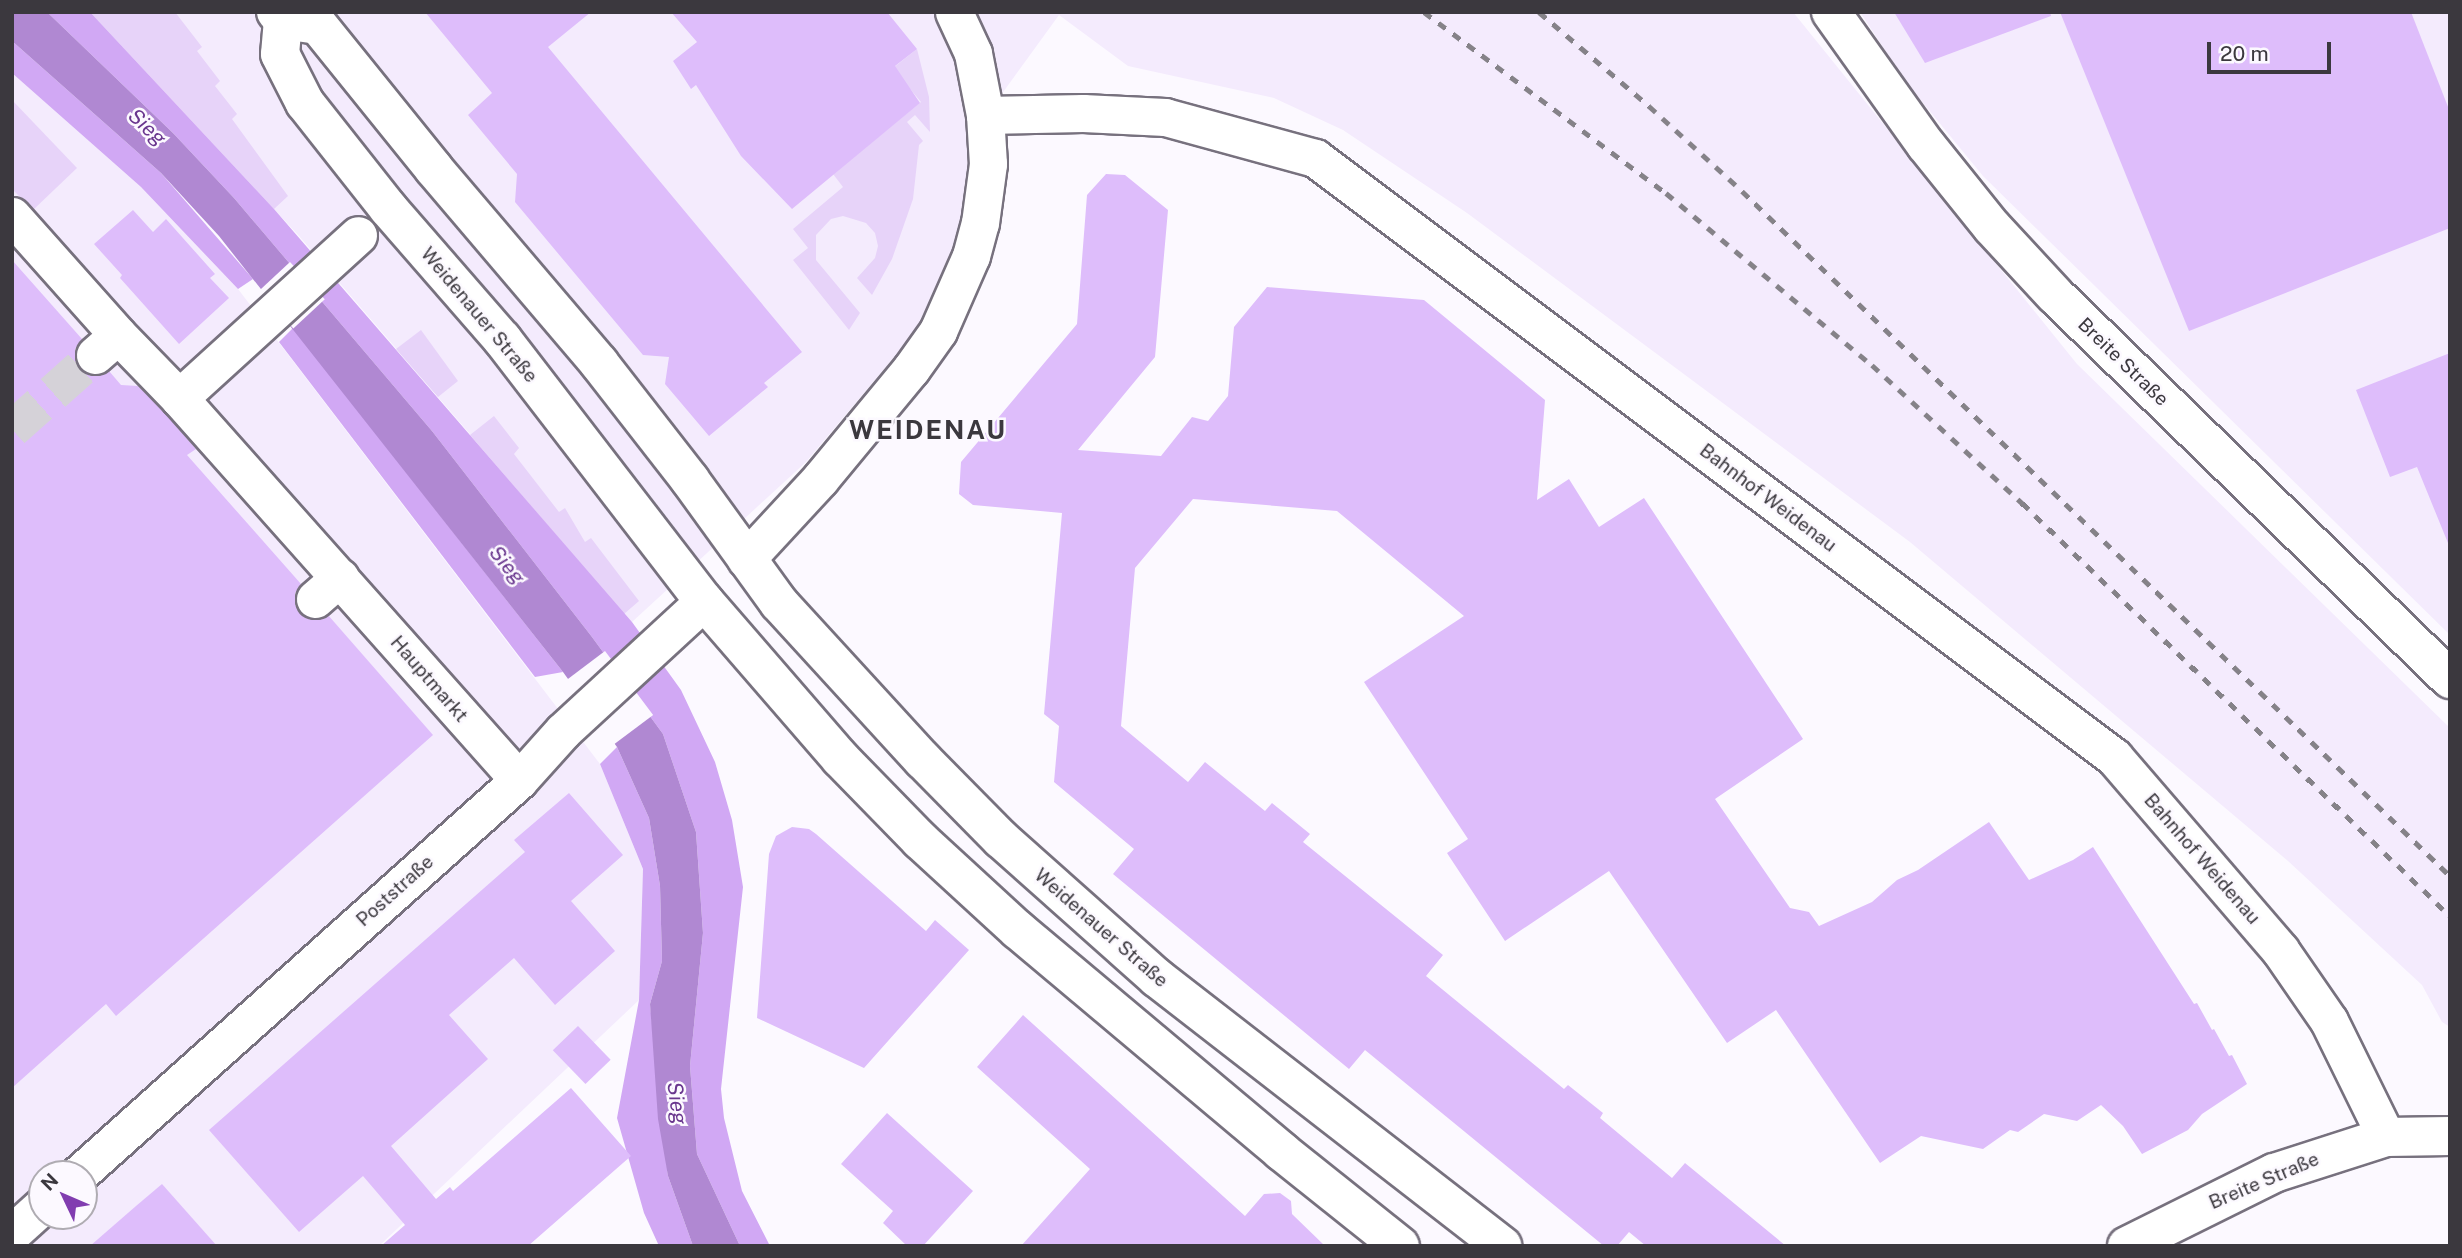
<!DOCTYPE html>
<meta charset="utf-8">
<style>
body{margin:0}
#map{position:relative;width:2462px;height:1258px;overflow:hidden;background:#fcf9ff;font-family:"Public Sans",sans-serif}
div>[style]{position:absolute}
.built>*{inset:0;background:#f4ebfd}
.green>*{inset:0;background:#e7d3f9}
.forest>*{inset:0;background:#d1a8f4}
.water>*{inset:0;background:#b088d2}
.pier>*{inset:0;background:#fcf9ff;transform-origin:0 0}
.building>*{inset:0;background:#debdfb;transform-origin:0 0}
.street-tunnel>*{height:37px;margin-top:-18.5px;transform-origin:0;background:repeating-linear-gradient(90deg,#d5d2d8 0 37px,transparent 0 55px)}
.roads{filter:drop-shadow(2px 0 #77717e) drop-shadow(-2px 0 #77717e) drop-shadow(0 2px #77717e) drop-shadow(0 -2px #77717e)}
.street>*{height:37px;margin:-18.5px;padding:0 18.5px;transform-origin:18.5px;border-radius:18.5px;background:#fff}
.secondary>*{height:38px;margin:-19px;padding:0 19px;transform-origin:19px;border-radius:19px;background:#fff}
.rail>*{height:5px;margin-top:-2.5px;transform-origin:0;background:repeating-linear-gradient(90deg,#858288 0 9px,transparent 0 18px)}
span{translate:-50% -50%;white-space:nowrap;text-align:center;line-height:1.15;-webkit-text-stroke:5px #fcf9ff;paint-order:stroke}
.street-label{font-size:19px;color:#3b383e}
.water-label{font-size:21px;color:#69368e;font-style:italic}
.district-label{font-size:26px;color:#3b383e;font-weight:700;letter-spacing:2px}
.frame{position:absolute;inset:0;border:14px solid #3b383e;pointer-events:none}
.north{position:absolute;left:28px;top:1160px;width:70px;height:70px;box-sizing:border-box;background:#fcf9ff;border:2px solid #afacb2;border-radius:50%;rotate:314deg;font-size:19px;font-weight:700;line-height:28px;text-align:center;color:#3b383e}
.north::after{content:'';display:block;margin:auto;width:24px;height:32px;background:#813db0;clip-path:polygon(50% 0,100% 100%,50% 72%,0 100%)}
.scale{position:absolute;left:2207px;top:42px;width:124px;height:32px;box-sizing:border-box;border:4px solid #3b383e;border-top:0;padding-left:9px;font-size:21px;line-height:24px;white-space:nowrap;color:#3b383e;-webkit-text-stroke:5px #fcf9ff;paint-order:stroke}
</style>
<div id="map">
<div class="built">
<i style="clip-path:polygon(90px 12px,1793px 12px,2077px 364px,2450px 728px,2450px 1027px,2442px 1022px,2422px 985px,2288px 861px,1910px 542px,1467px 213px,1343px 130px,1274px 98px,1128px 66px,1059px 15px,985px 117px,966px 220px,916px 331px,806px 462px,632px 622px,299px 236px)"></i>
<i style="clip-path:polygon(1860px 12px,2450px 12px,2450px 635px,1983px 176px,1905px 81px)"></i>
<i style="clip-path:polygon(evenodd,12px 73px,141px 187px,238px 289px,600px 764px,643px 869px,639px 1000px,379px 1246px,12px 1246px,12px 73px,42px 1174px,84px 1174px,84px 1216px,42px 1216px,42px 1174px)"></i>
</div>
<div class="green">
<i style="clip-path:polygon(90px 12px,175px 12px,202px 47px,197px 51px,220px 81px,215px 86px,237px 114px,232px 119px,288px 196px,274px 209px)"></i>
<i style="clip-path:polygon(917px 49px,929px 97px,930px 132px,915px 115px,907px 122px,923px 141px,919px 145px,913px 199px,892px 259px,872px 295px,857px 278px,875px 258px,878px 246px,875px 233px,866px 223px,843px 216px,831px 219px,816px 235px,816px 260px,860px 313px,849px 330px,793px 260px,808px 248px,793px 229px,843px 187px,833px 174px,921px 102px,893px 68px)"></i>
<i style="clip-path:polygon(12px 100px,77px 168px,33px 210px,12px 189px)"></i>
<i style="clip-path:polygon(421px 330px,458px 381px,438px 397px,396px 349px)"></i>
<i style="clip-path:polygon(494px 416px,519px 448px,514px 454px,559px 512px,565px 508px,585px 542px,591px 538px,639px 601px,624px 614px,470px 435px)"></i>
</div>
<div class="forest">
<i style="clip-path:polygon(47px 12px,90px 12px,274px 209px,632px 622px,681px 690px,715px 762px,732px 820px,743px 887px,721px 1089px,724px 1118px,742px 1191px,770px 1246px,740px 1246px,697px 1154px,690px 1066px,703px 933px,696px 832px,663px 734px,592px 637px,432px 431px,234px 198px,173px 133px)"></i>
<i style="clip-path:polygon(12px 41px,161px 173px,253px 279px,238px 289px,141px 187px,12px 73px)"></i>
<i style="clip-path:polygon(293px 328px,563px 672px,535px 677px,279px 342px)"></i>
<i style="clip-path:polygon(617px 747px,649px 818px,660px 886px,662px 961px,650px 1004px,668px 1176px,693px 1246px,659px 1246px,644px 1213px,617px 1118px,639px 1000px,643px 869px,600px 764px)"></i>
</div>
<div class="water">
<i style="clip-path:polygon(12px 12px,47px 12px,173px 133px,234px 198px,432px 431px,592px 637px,663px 734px,696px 832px,703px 933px,690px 1066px,697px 1154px,740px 1246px,693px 1246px,668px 1176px,658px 1119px,650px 1004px,662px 961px,660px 886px,649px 818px,617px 747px,563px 672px,219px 236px,161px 173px,12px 41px)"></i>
</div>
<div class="pier">
<i style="left:290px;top:262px;width:51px;height:43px;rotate:47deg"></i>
<i style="left:605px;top:651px;width:80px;height:51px;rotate:53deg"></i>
</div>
<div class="building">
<i style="clip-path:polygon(425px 12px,591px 12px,548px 47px,802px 352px,764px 383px,768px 387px,709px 436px,665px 384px,669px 357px,643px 355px,515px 202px,517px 174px,468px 115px,492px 93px)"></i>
<i style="clip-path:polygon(671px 12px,887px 12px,917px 49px,895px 66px,920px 103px,792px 209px,741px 156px,696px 85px,691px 89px,673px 61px,697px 42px)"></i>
<i style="clip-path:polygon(1894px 12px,2050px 12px,2051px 16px,1925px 63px)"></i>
<i style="clip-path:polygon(2060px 12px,2411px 12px,2450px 112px,2450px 228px,2189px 331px)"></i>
<i style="clip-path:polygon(1106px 174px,1125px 175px,1168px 210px,1155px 357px,1078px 450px,1161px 456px,1192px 417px,1208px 421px,1228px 396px,1234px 327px,1267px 287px,1424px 300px,1545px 400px,1537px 500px,1569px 479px,1599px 527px,1644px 498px,1803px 739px,1715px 799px,1790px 908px,1809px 912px,1819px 926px,1872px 902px,1897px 880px,1918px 870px,1989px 822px,2029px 880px,2073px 860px,2093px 847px,2194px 1004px,2197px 1003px,2212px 1030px,2214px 1029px,2229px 1056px,2232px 1055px,2247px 1084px,2202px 1114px,2188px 1130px,2142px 1154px,2123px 1126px,2101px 1105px,2077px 1121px,2044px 1114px,2018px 1132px,2010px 1130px,1983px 1149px,1921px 1136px,1880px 1163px,1776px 1010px,1727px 1043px,1609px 871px,1505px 941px,1447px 853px,1468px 839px,1364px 682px,1464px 616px,1337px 511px,1193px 499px,1135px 568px,1121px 726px,1188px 782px,1205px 762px,1265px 811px,1272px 803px,1310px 834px,1303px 842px,1443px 955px,1426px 976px,1564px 1089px,1568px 1085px,1603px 1113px,1600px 1118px,1672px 1178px,1685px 1163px,1786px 1246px,1646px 1246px,1629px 1232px,1617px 1246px,1604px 1246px,1365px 1050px,1349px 1069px,1113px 874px,1134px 849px,1054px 782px,1059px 726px,1044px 714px,1062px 513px,973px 505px,959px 494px,961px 462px,1077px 324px,1087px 195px)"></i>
<i style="clip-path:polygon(133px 210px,153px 232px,166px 219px,215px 274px,210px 278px,229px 298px,179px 344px,120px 278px,122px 275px,94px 244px)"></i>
<i style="clip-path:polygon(12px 260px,82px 339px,75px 349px,75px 360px,80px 369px,88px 375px,98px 376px,109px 371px,121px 385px,138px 386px,164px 412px,196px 449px,187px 455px,301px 584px,295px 593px,295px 604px,299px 612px,309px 619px,318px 620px,328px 615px,433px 735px,116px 1016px,106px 1004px,12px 1088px)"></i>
<i style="clip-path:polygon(2450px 353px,2450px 543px,2448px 543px,2417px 467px,2390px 477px,2356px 390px)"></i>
<i style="clip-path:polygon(569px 793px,623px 855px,571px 901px,615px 951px,555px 1005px,514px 958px,449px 1015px,488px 1059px,391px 1146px,436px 1199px,450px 1187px,453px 1191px,571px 1088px,631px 1156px,528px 1246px,381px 1246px,405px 1225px,363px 1176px,299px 1232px,209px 1130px,525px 852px,514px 840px)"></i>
<i style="clip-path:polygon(792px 827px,809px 829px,816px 834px,926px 931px,935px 920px,969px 950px,864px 1068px,757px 1018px,769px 854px,776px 836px)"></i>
<i style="clip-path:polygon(1023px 1015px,1245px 1216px,1264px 1194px,1280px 1193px,1291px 1201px,1292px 1214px,1325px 1246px,1021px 1246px,1090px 1169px,977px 1067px)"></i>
<i style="left:578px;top:1026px;width:47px;height:35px;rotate:46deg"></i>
<i style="clip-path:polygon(887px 1113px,973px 1191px,923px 1246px,907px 1246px,883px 1223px,893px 1211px,841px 1164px)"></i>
<i style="clip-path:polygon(162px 1184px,217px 1246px,90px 1246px,136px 1206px)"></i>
</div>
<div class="street-tunnel">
<i style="left:12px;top:429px;width:111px;rotate:-41.7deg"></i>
</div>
<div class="roads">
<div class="street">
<i style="left:985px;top:115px;width:98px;rotate:-1.2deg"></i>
<i style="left:1083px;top:113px;width:82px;rotate:2.8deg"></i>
<i style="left:1165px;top:117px;width:156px;rotate:15.3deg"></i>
<i style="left:1315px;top:158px;width:999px;rotate:36.86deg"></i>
<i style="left:2114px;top:757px;width:255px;rotate:49.3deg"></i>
<i style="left:2280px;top:950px;width:86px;rotate:55.4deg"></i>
<i style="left:2329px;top:1021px;width:129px;rotate:63.8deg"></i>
<i style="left:12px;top:216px;width:159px;rotate:48.3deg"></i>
<i style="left:95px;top:355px;width:30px;rotate:-41deg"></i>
<i style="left:118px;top:335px;width:88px;rotate:45.9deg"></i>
<i style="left:179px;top:398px;width:242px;rotate:-42.3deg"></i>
<i style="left:179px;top:398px;width:511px;rotate:48.33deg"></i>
<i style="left:746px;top:559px;width:109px;rotate:-47.2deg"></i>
<i style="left:820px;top:479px;width:143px;rotate:-50.4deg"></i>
<i style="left:911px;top:369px;width:47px;rotate:-54.6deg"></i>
<i style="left:938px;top:331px;width:82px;rotate:-66.3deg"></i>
<i style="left:971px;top:256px;width:34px;rotate:-75deg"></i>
<i style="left:980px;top:223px;width:60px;rotate:-82.3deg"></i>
<i style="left:988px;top:164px;width:49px;rotate:-93.5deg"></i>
<i style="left:985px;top:115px;width:63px;rotate:-101deg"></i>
<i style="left:973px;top:53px;width:45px;rotate:-114.9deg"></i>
<i style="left:315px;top:599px;width:33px;rotate:-41deg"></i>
<i style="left:79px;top:1174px;width:591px;rotate:-41.84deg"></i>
<i style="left:519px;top:780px;width:66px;rotate:-48.1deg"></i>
<i style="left:563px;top:731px;width:192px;rotate:-42.7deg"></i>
<i style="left:12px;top:1233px;width:40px;rotate:-42deg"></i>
</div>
<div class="secondary">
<i style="left:276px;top:12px;width:11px;rotate:49deg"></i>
<i style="left:283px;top:20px;width:35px;rotate:8deg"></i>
<i style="left:318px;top:25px;width:185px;rotate:51.1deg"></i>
<i style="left:434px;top:169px;width:255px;rotate:49.6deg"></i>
<i style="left:599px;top:363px;width:148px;rotate:52.1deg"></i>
<i style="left:690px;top:480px;width:152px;rotate:54.1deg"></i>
<i style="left:779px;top:603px;width:213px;rotate:47.5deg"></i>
<i style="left:923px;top:760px;width:111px;rotate:45.4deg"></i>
<i style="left:1001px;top:839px;width:209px;rotate:41.7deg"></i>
<i style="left:1157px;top:978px;width:437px;rotate:37.8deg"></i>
<i style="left:1831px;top:12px;width:163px;rotate:54.5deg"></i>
<i style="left:1926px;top:145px;width:105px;rotate:51.2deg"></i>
<i style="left:1992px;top:227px;width:93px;rotate:47.2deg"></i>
<i style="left:2055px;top:295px;width:551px;rotate:44.19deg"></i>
<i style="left:283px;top:20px;width:34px;rotate:95deg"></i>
<i style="left:280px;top:54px;width:55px;rotate:63deg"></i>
<i style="left:305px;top:103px;width:134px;rotate:51.7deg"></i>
<i style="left:388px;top:208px;width:174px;rotate:49deg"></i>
<i style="left:502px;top:339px;width:331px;rotate:52.4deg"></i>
<i style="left:704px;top:601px;width:208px;rotate:49.1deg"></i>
<i style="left:840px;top:758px;width:115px;rotate:45.7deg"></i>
<i style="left:920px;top:840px;width:133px;rotate:42.6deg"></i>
<i style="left:1018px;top:930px;width:344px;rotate:40deg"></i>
<i style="left:1281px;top:1151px;width:152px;rotate:38.6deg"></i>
<i style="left:2127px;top:1246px;width:164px;rotate:-26.4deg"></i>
<i style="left:2274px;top:1173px;width:118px;rotate:-17.8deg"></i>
<i style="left:2386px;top:1137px;width:64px;rotate:-0.9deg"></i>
</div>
</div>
<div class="rail">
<i style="left:1424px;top:12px;width:302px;rotate:36.8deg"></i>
<i style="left:1666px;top:193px;width:268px;rotate:39.9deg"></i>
<i style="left:1872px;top:365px;width:204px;rotate:42.6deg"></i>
<i style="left:2022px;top:503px;width:595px;rotate:43.98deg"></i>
<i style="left:1539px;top:12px;width:145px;rotate:40.5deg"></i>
<i style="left:1649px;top:106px;width:126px;rotate:42.4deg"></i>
<i style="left:1742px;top:191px;width:985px;rotate:44.05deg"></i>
</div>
<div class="street-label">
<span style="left:479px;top:315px;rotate:50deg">Weidenauer Straße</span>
<span style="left:2123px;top:362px;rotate:44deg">Breite Straße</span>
<span style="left:1768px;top:498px;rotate:37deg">Bahnhof Weidenau</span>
<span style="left:429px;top:679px;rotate:49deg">Hauptmarkt</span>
<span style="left:2202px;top:859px;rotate:49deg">Bahnhof Weidenau</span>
<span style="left:395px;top:891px;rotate:-42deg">Poststraße</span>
<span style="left:1101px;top:928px;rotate:41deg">Weidenauer Straße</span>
<span style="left:2264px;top:1181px;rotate:-23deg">Breite Straße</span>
</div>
<div class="water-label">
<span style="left:147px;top:127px;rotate:43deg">Sieg</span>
<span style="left:507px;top:565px;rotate:51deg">Sieg</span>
<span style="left:677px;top:1103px;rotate:82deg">Sieg</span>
</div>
<div class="district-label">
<span style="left:928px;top:430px">WEIDENAU</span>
</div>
<div class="frame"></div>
<div class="north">N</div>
<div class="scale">20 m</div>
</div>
